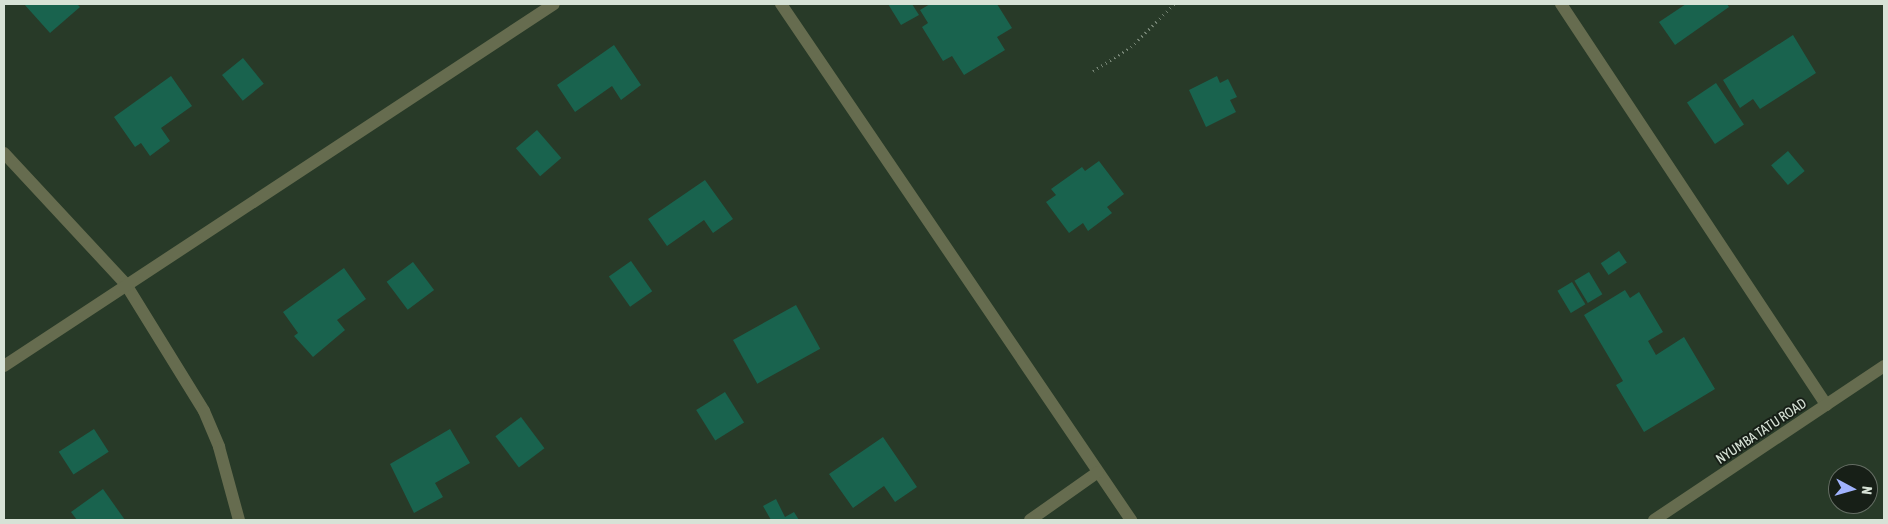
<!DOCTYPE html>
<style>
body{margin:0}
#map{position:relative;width:1888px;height:524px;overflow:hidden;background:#283a28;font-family:"Asap Condensed",sans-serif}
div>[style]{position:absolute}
.building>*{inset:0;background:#19634e;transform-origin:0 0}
.path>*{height:3px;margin-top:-1.5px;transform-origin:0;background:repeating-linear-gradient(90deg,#748373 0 1px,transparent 0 5px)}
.street>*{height:12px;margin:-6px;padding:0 6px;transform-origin:6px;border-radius:6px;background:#666c4f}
span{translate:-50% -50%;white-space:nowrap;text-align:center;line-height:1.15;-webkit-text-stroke:4px #171f17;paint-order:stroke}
.street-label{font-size:14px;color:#d7e2d6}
.frame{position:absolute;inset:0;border:5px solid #d7e2d6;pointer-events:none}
.north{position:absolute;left:1828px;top:464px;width:50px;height:50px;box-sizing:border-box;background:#171f17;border:1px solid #646d63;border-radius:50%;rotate:96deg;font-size:14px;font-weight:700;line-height:20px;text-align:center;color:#d7e2d6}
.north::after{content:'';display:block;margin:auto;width:18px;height:22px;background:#a1b3fd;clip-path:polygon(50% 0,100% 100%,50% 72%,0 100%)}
</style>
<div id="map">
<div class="building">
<i style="clip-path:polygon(24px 4px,77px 4px,80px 7px,50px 33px)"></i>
<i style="clip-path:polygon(888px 4px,912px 4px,919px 15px,901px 25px)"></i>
<i style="clip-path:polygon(930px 4px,997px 4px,1012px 28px,997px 37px,1005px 50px,964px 75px,952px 56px,943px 61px,922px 27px,928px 23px,920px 10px)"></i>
<i style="clip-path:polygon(1686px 4px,1727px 4px,1729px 7px,1675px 45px,1659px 22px)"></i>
<i style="clip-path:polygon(1793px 35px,1816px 73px,1760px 109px,1753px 99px,1740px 108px,1723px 80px)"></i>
<i style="clip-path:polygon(614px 45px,641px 85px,621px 100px,612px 86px,575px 112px,557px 85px)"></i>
<i style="left:243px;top:58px;width:33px;height:27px;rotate:51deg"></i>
<i style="clip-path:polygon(171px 76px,192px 106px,161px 128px,170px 141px,150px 156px,141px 143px,135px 147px,114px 117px)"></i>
<i style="clip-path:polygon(1217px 76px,1220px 83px,1228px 79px,1237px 97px,1230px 100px,1236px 112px,1206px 127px,1189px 90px)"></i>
<i style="left:1716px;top:83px;width:50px;height:35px;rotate:56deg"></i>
<i style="left:537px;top:130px;width:37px;height:28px;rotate:49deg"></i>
<i style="left:1788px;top:151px;width:26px;height:22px;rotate:50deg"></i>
<i style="clip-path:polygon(1099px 161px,1124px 194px,1107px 207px,1112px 213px,1088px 231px,1083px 223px,1069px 233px,1046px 202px,1056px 195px,1051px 189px,1082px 167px,1085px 171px)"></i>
<i style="clip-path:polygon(705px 180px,733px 219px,713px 233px,704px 220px,667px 246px,648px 219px)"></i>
<i style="left:1619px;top:251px;width:14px;height:22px;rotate:56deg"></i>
<i style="left:631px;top:261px;width:37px;height:27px;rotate:55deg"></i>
<i style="left:413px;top:262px;width:35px;height:33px;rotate:53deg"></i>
<i style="clip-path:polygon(344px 268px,366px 299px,337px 320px,345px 330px,313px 357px,294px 336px,298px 333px,283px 312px)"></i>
<i style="left:1589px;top:272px;width:26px;height:17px;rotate:59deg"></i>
<i style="left:1572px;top:282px;width:26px;height:17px;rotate:59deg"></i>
<i style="clip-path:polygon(1625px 290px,1630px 298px,1639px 292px,1663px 332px,1648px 341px,1656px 355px,1684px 337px,1715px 389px,1644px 432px,1616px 385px,1623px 381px,1584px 315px)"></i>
<i style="left:796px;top:305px;width:50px;height:72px;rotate:61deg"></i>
<i style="left:725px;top:392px;width:36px;height:34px;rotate:58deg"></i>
<i style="left:521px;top:417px;width:39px;height:32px;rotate:53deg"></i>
<i style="left:94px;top:429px;width:27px;height:42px;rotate:57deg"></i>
<i style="clip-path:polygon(450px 429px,470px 463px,435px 483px,443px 497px,414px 513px,390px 464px)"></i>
<i style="clip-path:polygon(883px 437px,917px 487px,895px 502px,884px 486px,853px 508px,829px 474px)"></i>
<i style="clip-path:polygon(103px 489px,125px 520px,77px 520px,71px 512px)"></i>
<i style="clip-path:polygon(776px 499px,785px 517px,794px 512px,799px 520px,771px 520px,763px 506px)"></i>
</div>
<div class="path">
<i style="left:1093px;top:71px;width:45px;rotate:-32.3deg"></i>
<i style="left:1131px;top:47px;width:61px;rotate:-45deg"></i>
</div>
<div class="street">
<i style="left:781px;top:4px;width:624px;rotate:55.85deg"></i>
<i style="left:1561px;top:4px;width:481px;rotate:56.5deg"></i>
<i style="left:4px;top:153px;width:178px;rotate:47.1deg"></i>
<i style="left:125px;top:283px;width:150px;rotate:58.3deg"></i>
<i style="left:204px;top:411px;width:39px;rotate:67deg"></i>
<i style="left:219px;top:447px;width:76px;rotate:74.7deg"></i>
<i style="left:4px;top:366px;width:658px;rotate:-33.35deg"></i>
<i style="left:1030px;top:520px;width:83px;rotate:-35.2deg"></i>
<i style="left:1654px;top:520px;width:277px;rotate:-33.8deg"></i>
</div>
<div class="street-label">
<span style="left:1761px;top:431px;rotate:-34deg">NYUMBA TATU ROAD</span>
</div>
<div class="frame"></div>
<div class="north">N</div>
</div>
